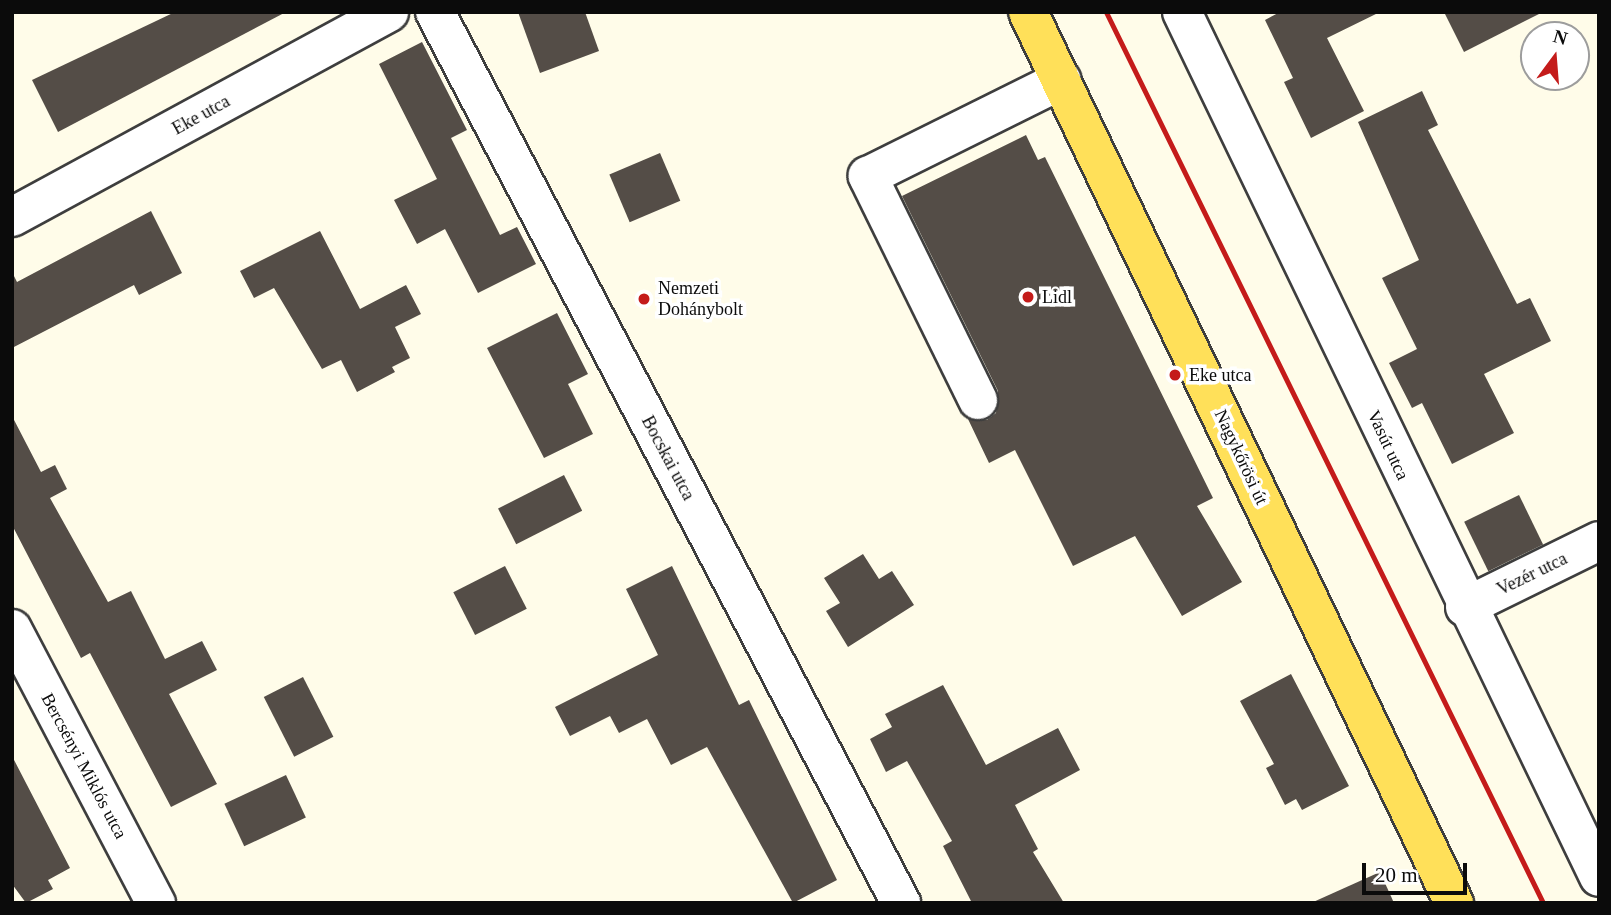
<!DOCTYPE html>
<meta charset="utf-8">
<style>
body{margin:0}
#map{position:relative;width:1611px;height:915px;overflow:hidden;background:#fffce9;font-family:Georgia,serif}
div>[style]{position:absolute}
.building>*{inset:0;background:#544d47;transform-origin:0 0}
.roads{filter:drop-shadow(2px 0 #3e3e3e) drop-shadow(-2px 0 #3e3e3e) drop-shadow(0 2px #3e3e3e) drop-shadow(0 -2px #3e3e3e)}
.minor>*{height:38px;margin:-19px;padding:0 19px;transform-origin:19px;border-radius:19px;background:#fff}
.major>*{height:38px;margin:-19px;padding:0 19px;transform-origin:19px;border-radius:19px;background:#ffe059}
.rail>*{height:5px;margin:-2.5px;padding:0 2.5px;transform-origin:2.5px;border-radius:2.5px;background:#c41b1a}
.dots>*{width:19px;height:19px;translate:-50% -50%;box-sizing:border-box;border:4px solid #fff;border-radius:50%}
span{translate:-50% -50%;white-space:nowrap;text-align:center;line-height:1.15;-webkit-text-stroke:7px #fff;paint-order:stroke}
.street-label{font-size:18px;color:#0b0b0b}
.poi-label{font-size:18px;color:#0b0b0b}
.left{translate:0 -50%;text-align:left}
.frame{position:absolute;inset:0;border:14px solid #0b0b0b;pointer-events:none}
.north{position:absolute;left:1520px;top:21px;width:70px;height:70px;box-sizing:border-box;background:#fff;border:2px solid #9d9d9d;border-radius:50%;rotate:16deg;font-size:19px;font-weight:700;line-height:28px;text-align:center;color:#0b0b0b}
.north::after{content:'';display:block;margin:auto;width:24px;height:32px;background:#c41b1a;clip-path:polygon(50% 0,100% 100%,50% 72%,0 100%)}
.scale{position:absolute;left:1362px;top:863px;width:105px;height:32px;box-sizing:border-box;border:4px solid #0b0b0b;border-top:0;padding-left:9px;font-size:21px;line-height:24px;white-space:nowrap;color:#0b0b0b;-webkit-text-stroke:5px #fff;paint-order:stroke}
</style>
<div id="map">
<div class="building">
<i style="clip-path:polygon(175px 12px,286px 12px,58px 132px,32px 80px)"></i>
<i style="clip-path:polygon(518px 12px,585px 12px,599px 51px,540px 73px)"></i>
<i style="clip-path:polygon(1280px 12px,1380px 12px,1327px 38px,1364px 111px,1311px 138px,1284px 82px,1293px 78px,1265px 20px)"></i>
<i style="clip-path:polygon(1444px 12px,1543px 12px,1464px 52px)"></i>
<i style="clip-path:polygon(422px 42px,467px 130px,451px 138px,500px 235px,517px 227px,536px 264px,478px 293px,445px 229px,417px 244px,394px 200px,437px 179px,379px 64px)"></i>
<i style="clip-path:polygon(1422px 91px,1438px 125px,1428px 130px,1517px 304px,1530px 298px,1551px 341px,1484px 374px,1514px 433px,1452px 464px,1422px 403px,1412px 408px,1389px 363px,1417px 349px,1382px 278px,1419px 260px,1358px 122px)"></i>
<i style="clip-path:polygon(1026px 135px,1038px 160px,1045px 157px,1213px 498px,1197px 506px,1242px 582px,1182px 616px,1135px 536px,1073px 566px,1015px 450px,989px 463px,968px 419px,987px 420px,996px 413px,998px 391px,902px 196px)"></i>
<i style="left:660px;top:153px;width:52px;height:55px;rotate:67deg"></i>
<i style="clip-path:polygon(151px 211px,182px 273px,139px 295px,134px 285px,12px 348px,12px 272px,17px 282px)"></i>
<i style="clip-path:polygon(320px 231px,360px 309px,406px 285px,421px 314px,395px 327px,410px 358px,392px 367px,395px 372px,357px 392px,341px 360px,322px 369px,274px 288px,254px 298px,240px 271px)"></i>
<i style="clip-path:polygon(557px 313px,588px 374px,568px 384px,593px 434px,544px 458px,487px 348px)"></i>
<i style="clip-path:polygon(12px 416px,41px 472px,55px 465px,67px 489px,50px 498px,108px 602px,131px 591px,165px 659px,202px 641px,217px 670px,169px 694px,217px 784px,171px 807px,90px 653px,81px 658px,12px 525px)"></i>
<i style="left:564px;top:475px;width:40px;height:74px;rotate:63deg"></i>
<i style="left:1519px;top:495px;width:55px;height:61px;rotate:64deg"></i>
<i style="clip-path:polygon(863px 554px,879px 579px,892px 571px,914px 605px,848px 647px,826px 611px,840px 603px,824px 578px)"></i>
<i style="left:505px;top:566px;width:48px;height:58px;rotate:63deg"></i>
<i style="clip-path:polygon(672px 566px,739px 705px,749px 700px,837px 880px,793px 903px,707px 747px,671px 765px,647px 719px,619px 733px,610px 716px,570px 736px,555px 707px,658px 655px,626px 589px)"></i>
<i style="clip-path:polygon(1291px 674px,1349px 786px,1302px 810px,1296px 799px,1285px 805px,1266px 768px,1274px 764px,1240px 701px)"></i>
<i style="left:303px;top:677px;width:67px;height:44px;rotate:63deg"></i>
<i style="clip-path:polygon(943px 685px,986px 765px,1058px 728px,1080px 770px,1015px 805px,1038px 849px,1033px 852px,1064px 903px,972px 903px,943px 846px,952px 841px,907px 761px,886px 772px,870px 739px,892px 727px,885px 714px)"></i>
<i style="clip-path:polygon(12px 756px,70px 868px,48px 880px,53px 889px,26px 903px,12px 884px)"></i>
<i style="left:286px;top:775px;width:47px;height:68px;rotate:65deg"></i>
<i style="clip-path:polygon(1380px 872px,1394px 903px,1311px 903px)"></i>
</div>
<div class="roads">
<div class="minor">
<i style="left:435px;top:12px;width:1006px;rotate:62.39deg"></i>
<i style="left:1182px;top:12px;width:960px;rotate:64.26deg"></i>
<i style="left:12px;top:217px;width:429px;rotate:-28.5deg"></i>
<i style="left:978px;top:400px;width:250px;rotate:-116.2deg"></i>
<i style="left:868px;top:176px;width:216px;rotate:-26.4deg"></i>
<i style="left:1465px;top:607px;width:149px;rotate:-26.2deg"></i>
<i style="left:12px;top:629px;width:310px;rotate:62.3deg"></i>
</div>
<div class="major">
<i style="left:1028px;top:12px;width:988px;rotate:64.45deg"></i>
</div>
</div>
<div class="rail">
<i style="left:1106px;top:12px;width:992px;rotate:63.87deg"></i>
</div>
<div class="dots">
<i style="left:1028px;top:297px;background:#c41b1a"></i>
<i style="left:644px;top:299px;background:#c41b1a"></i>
<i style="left:1175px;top:375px;background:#c41b1a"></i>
</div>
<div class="street-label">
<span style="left:201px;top:115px;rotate:-29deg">Eke utca</span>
<span style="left:1388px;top:445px;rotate:65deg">Vasút utca</span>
<span style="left:1241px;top:457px;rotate:65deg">Nagykőrösi út</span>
<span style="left:668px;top:458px;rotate:62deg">Bocskai utca</span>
<span style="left:1532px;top:574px;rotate:-26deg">Vezér utca</span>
<span style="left:84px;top:766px;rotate:62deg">Bercsényi Miklós utca</span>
</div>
<div class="poi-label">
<span class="left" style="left:658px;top:299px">Nemzeti<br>Dohánybolt</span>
<span class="left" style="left:1042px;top:297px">Lidl</span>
<span class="left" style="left:1189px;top:375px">Eke utca</span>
</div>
<div class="frame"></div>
<div class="north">N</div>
<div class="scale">20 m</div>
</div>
